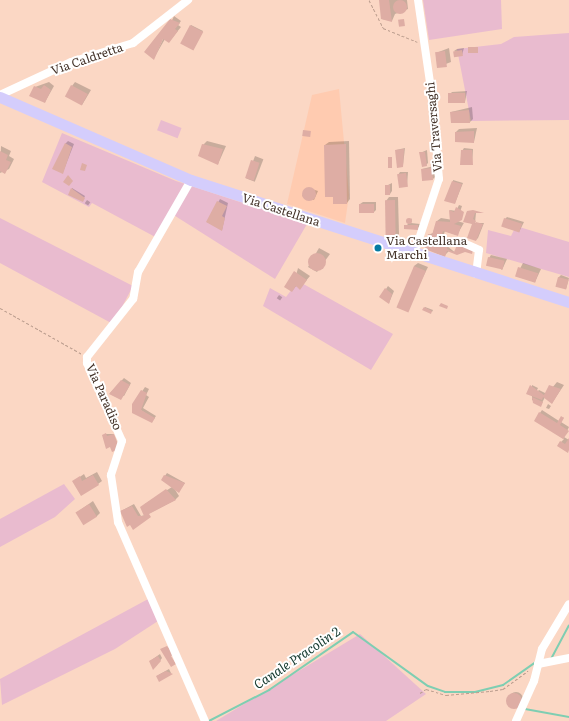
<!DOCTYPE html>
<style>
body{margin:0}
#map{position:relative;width:569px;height:721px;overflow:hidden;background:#fbd7c4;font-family:Literata,serif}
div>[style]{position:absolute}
.built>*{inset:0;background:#ffcbb0}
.green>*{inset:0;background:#e9bbcf;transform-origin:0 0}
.shadow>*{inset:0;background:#0003;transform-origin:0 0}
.round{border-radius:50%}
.stream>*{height:2px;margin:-1px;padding:0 1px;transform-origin:1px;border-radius:1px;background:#7eceb2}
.building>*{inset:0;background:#deada4;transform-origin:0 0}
.path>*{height:1px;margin-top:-0.5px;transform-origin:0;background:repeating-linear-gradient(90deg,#bb9d8e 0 3px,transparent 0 5px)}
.minor>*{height:8px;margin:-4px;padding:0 4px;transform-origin:4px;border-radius:4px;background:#fff}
.major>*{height:11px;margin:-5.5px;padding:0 5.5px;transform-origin:5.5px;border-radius:5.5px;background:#d4cdfc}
.dots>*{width:11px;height:11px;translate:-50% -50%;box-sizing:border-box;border:2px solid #fff;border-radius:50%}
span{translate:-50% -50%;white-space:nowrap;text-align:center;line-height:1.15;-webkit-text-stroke:4px #fff;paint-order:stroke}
.street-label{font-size:12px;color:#433228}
.poi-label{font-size:12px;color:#433228}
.left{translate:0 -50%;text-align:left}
.water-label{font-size:13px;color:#12372c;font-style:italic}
</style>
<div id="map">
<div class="built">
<i style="clip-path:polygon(339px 89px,349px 195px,345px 223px,287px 204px,312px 95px)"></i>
</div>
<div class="green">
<i style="clip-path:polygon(423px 0,501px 0,502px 29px,429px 40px)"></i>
<i style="clip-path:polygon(569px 33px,569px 120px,471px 121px,457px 49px,501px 44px,514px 37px)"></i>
<i style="left:161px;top:120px;width:22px;height:11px;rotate:21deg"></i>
<i style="clip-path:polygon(62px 133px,176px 181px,307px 224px,275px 279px,172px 214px,159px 239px,92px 203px,89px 207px,42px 182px)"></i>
<i style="clip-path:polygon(0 218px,133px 286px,113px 324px,0 263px)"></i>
<i style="clip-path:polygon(516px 226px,569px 242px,569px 277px,486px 253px,488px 230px,511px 236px)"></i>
<i style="clip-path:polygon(298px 281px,393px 334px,371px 370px,263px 306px,270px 288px,286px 297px)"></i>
<i style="clip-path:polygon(64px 484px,75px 499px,55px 517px,0 547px,0 519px)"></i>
<i style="clip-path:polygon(150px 598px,158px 621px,115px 649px,2px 705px,0 679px)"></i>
<i style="clip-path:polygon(360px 634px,426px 694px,386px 721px,216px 721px)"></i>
</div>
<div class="shadow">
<i style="clip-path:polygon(380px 0,407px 0,408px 9px,395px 14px,392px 21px,382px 19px)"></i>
<i style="clip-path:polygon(174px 16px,181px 21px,178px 25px,181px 27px,172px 38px,165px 39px,154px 58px)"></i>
<i style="clip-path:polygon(191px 25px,203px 31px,193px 50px,191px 26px)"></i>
<i style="clip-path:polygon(449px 48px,451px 62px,438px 67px,436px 53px)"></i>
<i style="clip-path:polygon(464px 48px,462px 55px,454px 51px,457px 49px)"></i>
<i style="clip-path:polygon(49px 82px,54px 86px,45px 102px,35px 87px)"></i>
<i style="clip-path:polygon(75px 82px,91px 90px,82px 105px,72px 86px)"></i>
<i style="clip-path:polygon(467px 91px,465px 102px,449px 95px,452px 92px)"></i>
<i style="clip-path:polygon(472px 107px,473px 119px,470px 122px,451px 112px)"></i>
<i style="clip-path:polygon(477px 128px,474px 142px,456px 132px,459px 129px)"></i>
<i style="clip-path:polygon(68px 141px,74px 144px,63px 172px,65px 144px)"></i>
<i style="clip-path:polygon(207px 141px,226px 146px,218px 164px,203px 145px)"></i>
<i style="clip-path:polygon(349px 141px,350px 199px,347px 203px,325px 145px,329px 142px)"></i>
<i style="clip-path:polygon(1px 146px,11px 151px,9px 156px,14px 159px,9px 169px,0 173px)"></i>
<i style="clip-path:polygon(405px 148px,403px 165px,402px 166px,396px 150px)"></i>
<i style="clip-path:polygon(464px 148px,473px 149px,472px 164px,462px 151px)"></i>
<i style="clip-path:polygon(427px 150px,428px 163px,426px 165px,420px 153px)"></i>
<i style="left:255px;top:156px;width:9px;height:24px;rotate:21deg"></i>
<i style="clip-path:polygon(434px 166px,435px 177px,433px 179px,422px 169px)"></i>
<i style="clip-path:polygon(400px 172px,408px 172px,407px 186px,398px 175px)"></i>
<i style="clip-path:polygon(453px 180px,463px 183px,455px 203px,453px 181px)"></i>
<i style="clip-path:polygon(392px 183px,392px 191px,390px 194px,386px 186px)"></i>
<i style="clip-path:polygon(72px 188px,85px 196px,83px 200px,72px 189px)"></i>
<i style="clip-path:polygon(309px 188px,318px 191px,314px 200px,302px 196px)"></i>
<i style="clip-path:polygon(389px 197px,398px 197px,399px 234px,395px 238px,386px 201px)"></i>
<i style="clip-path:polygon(220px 199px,228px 203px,222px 230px,207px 222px)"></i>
<i style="left:87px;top:200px;width:4px;height:4px;rotate:34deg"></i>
<i style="clip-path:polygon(363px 202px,376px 202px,376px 210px,374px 212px,360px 204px)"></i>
<i style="clip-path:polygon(459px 205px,462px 206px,457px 221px,464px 223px,467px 212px,476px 213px,475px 223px,484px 223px,478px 238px,476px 240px,473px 224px,465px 221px,457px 235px,445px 231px,443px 237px,448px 239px,447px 246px,457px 254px,449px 251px,445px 255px,427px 249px,425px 246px,428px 235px,433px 233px,437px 221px,441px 218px,453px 220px,450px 210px,456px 211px)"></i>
<i style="clip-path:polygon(507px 217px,524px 222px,519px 232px,505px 219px)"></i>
<i style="clip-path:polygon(412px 218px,411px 223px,420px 224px,418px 229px,405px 228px)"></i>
<i style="clip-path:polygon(319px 248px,330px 254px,317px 272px,308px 267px)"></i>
<i style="clip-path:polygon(491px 255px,507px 259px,502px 270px,489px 258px)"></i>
<i style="clip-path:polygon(418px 263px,428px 267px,411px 301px,414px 266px)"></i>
<i style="clip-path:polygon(523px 263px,541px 269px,535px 282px,516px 276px)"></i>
<i style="clip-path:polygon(298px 268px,310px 276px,300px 288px,296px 286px,292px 291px)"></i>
<i style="clip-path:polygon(561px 275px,569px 278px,566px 289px,558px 278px)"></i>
<i style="clip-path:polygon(388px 286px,394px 291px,389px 303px,386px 289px)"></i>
<i style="left:279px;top:295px;width:4px;height:4px;rotate:34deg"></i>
<i style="clip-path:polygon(425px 307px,433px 310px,432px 312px,425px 308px)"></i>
<i style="clip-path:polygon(124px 378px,131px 383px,124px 396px,110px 393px)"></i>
<i style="clip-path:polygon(557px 382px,564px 385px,552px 403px,545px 397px,541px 405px,532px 400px,532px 385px,538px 388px,535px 394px,539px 390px,547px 394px)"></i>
<i style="clip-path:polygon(145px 387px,149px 389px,146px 395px,149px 397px,143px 408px,156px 416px,154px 419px,133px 405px)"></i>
<i style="clip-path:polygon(548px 404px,551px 406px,549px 409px,546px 408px)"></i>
<i style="clip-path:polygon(542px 410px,559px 421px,564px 417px,561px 422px,569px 427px,564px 437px,569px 440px,569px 450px,561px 442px,564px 439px,535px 420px)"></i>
<i style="clip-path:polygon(104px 434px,114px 434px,109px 440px)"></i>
<i style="clip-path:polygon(97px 472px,102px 481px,98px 484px,74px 481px,84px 474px,86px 478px)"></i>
<i style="clip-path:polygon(167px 473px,185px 483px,179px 491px,174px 488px,179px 496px,175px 500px,148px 514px,147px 519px,121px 511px,134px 504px,141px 516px,145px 515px,145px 504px,172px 487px,162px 480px)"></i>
<i style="clip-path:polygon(93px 501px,100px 513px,96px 517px,76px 513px)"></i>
<i style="clip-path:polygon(160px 654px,162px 658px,156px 666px,150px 661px)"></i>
<i style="clip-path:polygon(169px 669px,171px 673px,157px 676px,160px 674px)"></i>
<i class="round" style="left:509px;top:692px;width:14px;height:14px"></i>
</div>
<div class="stream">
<i style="left:551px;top:659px;width:38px;rotate:-62deg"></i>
<i style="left:525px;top:709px;width:45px;rotate:10.3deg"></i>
<i style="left:209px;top:721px;width:68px;rotate:-27.3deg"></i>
<i style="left:269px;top:690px;width:102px;rotate:-34.6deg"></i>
<i style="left:353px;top:632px;width:92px;rotate:35.8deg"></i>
<i style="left:428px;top:686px;width:18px;rotate:19deg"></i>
<i style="left:445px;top:692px;width:30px"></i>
<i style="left:475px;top:692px;width:29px;rotate:-14deg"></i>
<i style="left:503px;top:685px;width:39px;rotate:-35deg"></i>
</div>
<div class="building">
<i class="round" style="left:393px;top:0;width:14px;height:14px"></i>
<i style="clip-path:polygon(379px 0,389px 0,392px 22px,381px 19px)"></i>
<i style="clip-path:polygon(170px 19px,180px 23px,175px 29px,178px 31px,169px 43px,163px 39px,154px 60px,144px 52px)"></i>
<i style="left:404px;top:19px;width:7px;height:6px;rotate:82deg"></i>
<i style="left:190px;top:25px;width:15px;height:21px;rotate:28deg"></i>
<i style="left:478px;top:47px;width:6px;height:10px;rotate:90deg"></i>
<i style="left:462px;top:50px;width:6px;height:9px;rotate:81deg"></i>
<i style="left:445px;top:51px;width:16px;height:10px;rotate:83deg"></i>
<i style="clip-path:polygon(44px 85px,51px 90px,45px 103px,29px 96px,34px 86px,41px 89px)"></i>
<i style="left:71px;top:85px;width:19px;height:13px;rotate:28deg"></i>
<i style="left:465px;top:93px;width:10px;height:17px;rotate:90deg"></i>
<i style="clip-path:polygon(469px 110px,470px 123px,451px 123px,450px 112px)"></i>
<i style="left:303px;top:130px;width:8px;height:6px;rotate:7deg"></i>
<i style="clip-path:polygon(474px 131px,474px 143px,455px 142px,455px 132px)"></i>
<i style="clip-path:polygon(65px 143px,72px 147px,63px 174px,52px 169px)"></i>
<i style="clip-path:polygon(202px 144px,223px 149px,218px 165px,198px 156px)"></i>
<i style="clip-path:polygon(346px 144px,347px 204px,333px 204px,333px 197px,325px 197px,324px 145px)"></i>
<i style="clip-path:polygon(404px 149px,403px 167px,397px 168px,395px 150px)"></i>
<i style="clip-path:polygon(461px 150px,472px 150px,473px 165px,460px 165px)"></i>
<i style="clip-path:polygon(0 151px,8px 155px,6px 160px,11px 162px,5px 174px,0 171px)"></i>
<i style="clip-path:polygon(419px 152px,425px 152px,427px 166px,422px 167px)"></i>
<i style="left:388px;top:157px;width:4px;height:11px"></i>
<i style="left:251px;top:160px;width:9px;height:19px;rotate:18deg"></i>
<i style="clip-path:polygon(82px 163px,87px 165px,85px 171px,80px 170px)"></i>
<i style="left:432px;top:168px;width:12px;height:11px;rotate:85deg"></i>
<i style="left:406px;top:173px;width:14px;height:9px;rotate:82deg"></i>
<i style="clip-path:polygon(68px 175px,73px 181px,69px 186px,63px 182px)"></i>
<i style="clip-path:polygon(452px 181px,462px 184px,455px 204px,444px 201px)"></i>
<i style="left:385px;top:185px;width:5px;height:10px"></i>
<i class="round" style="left:302px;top:187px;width:14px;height:14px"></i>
<i style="clip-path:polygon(71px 188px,85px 198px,83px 202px,68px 195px)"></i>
<i style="left:395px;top:200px;width:39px;height:10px;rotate:89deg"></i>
<i style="clip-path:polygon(217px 201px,227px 206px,222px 216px,225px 218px,222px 231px,206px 222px)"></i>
<i style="left:359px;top:204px;width:15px;height:9px"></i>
<i style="clip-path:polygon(456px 207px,464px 212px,462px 220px,454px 224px,461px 226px,458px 236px,443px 231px,440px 239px,449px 242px,447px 249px,454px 252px,457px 245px,473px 250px,472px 254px,465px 252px,457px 255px,447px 251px,445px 257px,425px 249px,428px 234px,432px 235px,436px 221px,450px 222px,449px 210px,454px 212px)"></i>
<i style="clip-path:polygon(473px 210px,484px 213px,475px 213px,473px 219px,476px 221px,474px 225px,476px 222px,483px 224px,476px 241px,467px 238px,472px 224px,463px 222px,467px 211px)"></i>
<i class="round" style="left:406px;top:218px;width:6px;height:6px"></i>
<i style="left:504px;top:218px;width:19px;height:9px;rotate:18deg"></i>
<i style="clip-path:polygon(404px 225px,418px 225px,418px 230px,404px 229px)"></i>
<i class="round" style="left:308px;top:253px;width:18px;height:18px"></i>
<i style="left:488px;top:257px;width:17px;height:9px;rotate:13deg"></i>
<i style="left:414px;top:266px;width:13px;height:45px;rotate:23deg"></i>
<i style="left:518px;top:267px;width:21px;height:10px;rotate:17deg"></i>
<i style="clip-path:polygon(294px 271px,307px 280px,300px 290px,296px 286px,292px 292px,284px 287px)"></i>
<i style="left:558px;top:277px;width:11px;height:10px;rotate:15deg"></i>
<i style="clip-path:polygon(385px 288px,392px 294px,389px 304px,379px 297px)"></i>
<i style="clip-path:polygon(441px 303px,448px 306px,447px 309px,439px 306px)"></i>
<i style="clip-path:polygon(424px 307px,432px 311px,431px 314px,422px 310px)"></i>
<i style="clip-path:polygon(121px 380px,130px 385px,121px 400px,109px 394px)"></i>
<i style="clip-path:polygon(530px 385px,544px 395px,549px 385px,561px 389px,552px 404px,543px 397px,542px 400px,526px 394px)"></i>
<i style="clip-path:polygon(141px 390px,147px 393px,141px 410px,155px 418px,152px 423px,132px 413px,132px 404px)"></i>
<i style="clip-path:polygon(532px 397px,543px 402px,541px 407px,533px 403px)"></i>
<i style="clip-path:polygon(539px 412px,557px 423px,561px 416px,564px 418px,560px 425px,569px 431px,563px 439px,534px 421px)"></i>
<i style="clip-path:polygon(106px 433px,107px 436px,114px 434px,120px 449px,112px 452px,110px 447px,106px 449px,102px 435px)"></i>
<i style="clip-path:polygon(569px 438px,569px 450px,568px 453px,557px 446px,560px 441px,565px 444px)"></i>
<i style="clip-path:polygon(93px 475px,99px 485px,81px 496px,72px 481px,80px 476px,82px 481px)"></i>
<i style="clip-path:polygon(164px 475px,185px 483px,179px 493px,161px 480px)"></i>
<i style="clip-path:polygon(166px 489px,176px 500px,149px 514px,151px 517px,133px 530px,130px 525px,127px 527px,120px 511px,132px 506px,138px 516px,144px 516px,140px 507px)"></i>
<i style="left:89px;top:504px;width:15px;height:16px;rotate:58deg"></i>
<i style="clip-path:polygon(167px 646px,175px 654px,171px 656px,176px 664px,171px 667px,160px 649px)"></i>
<i style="clip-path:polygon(158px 656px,161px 661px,153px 670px,149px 661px)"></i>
<i style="clip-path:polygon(166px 671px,173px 674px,159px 682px,156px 676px)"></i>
<i class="round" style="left:506px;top:693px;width:16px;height:16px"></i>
</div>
<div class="path">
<i style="left:369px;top:0;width:31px;rotate:63deg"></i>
<i style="left:383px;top:28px;width:37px;rotate:22deg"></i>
<i style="left:0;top:308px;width:94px;rotate:29.3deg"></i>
<i style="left:420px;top:693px;width:7px;rotate:-34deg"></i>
<i style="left:426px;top:689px;width:21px;rotate:17deg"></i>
<i style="left:446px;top:695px;width:44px;rotate:-5.2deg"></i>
<i style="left:490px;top:691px;width:13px;rotate:-9deg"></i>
<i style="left:503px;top:689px;width:31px;rotate:-36deg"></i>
</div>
<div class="minor">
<i style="left:0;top:95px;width:78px;rotate:-24.9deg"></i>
<i style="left:71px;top:62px;width:65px;rotate:-17deg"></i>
<i style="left:133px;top:43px;width:70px;rotate:-38deg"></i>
<i style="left:191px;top:180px;width:106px;rotate:119.9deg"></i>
<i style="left:138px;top:272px;width:27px;rotate:100deg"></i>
<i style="left:133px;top:299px;width:74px;rotate:128.4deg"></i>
<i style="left:87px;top:357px;width:6px;rotate:90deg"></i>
<i style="left:87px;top:363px;width:85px;rotate:65.8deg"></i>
<i style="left:122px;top:441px;width:36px;rotate:108deg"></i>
<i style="left:111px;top:475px;width:48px;rotate:81.5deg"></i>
<i style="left:118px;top:522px;width:217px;rotate:66.4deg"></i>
<i style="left:459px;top:241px;width:22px;rotate:24deg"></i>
<i style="left:479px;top:250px;width:24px;rotate:97deg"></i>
<i style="left:414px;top:254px;width:79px;rotate:-71.6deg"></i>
<i style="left:439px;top:179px;width:83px;rotate:-94.8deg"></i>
<i style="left:432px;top:96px;width:97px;rotate:-98.3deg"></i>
<i style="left:538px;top:664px;width:32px;rotate:-11deg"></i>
<i style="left:516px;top:721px;width:44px;rotate:-65.8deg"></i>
<i style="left:534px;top:681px;width:33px;rotate:-76deg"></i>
<i style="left:542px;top:649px;width:52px;rotate:-59deg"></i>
</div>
<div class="major">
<i style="left:0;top:97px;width:208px;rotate:23.5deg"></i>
<i style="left:191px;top:180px;width:397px;rotate:17.9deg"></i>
</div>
<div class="dots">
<i style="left:378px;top:248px;background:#047ba3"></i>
</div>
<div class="street-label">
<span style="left:87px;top:59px;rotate:-19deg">Via Caldretta</span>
<span style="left:434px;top:127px;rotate:-95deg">Via Traversaghi</span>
<span style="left:281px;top:210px;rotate:18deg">Via Castellana</span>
<span style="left:104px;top:397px;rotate:66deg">Via Paradiso</span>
</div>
<div class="poi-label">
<span class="left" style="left:386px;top:248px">Via Castellana<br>Marchi</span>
</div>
<div class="water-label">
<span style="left:297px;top:658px;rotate:-34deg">Canale Pracolin 2</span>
</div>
</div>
